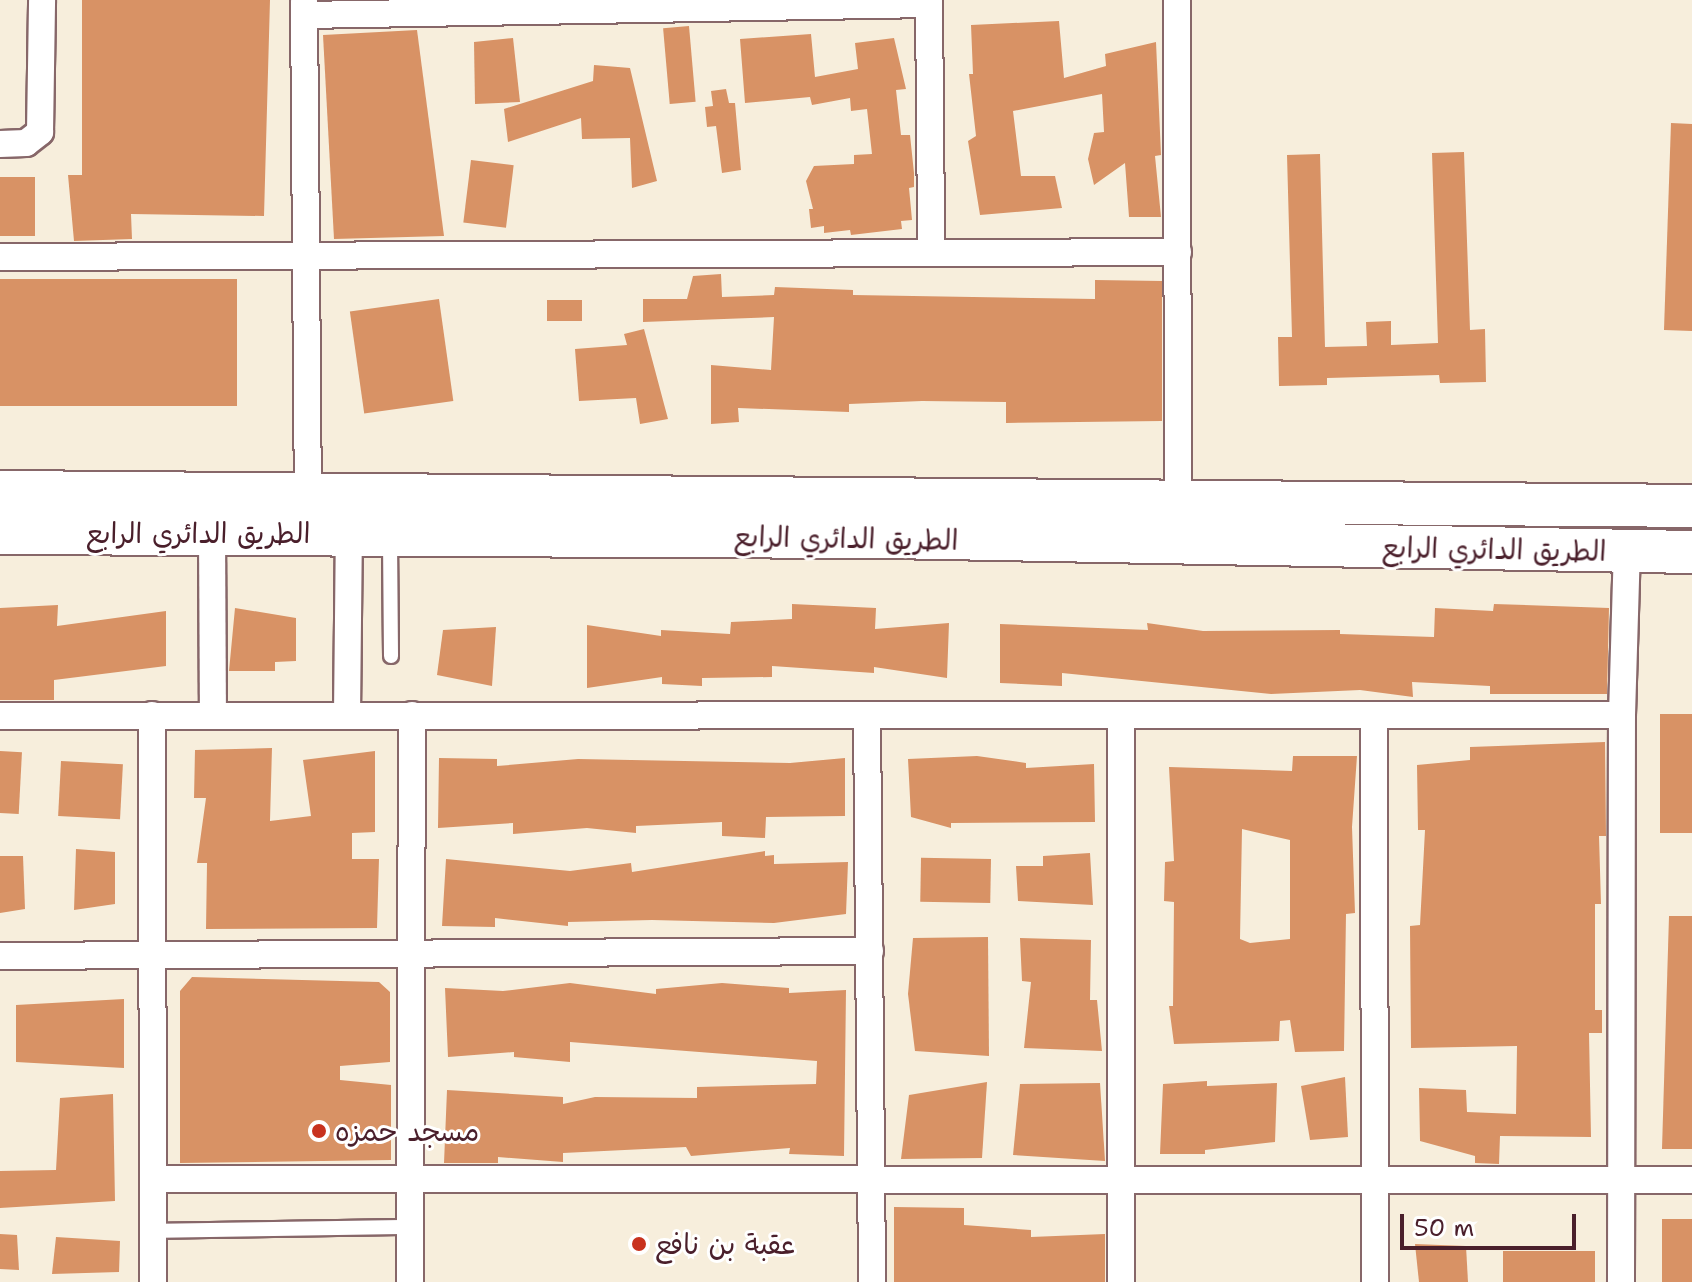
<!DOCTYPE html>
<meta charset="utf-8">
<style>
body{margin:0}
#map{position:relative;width:1692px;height:1282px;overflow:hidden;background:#f7eedc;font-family:"Shantell Sans","Playpen Sans Arabic",sans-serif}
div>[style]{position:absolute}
.building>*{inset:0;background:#d89265;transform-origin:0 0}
.roads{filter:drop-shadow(2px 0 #876769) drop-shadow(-2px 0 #876769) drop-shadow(0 2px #876769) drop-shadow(0 -2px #876769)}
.service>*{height:14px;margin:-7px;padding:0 7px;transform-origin:7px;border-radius:7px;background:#fff}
.minor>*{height:26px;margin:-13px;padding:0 13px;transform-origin:13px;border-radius:13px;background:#fff}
.primary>*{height:42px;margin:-21px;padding:0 21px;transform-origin:21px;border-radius:21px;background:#fff}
.dots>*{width:22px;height:22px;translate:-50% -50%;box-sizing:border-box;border:4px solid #fff;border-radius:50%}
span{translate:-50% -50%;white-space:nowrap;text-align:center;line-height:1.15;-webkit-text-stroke:6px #fff;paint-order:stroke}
.street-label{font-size:28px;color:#4a1f2b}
.poi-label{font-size:28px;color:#4a1f2b}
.left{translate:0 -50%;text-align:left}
.scale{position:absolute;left:1400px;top:1214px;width:176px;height:36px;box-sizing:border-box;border:4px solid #4a1f2b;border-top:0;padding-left:10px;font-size:24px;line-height:28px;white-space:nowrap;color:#4a1f2b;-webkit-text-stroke:6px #fff;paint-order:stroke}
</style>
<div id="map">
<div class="building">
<i style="clip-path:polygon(82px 0,270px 0,264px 216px,131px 214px,132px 239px,74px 241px,68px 175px,82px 175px)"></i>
<i style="clip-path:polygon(1059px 21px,1064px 78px,1106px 66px,1105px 54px,1156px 42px,1161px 155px,1155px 156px,1161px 217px,1129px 217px,1125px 163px,1094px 185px,1088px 159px,1094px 133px,1104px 132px,1102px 94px,1013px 111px,1021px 176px,1055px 176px,1062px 208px,980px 215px,968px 141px,976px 136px,969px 74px,973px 74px,971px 25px)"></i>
<i style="left:689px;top:26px;width:76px;height:26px;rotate:85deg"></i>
<i style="clip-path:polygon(417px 30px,444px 236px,334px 239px,323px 35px)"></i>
<i style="clip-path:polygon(811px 34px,815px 77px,858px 69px,855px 43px,894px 38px,906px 89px,896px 90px,901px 135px,910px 135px,914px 173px,914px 187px,909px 188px,912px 220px,901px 221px,902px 229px,851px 235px,850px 230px,824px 233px,824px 226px,811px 228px,809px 209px,813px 209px,806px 181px,814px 166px,854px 164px,854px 155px,872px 154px,867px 109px,851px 111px,850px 98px,812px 105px,810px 97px,745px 103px,740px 39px)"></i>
<i style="clip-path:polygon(513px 38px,520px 102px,475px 104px,474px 42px)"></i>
<i style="clip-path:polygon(594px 65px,630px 68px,657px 181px,632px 188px,630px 138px,582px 139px,581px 118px,508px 142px,504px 109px,593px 81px)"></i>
<i style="clip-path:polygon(726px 89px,729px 103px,735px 103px,741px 170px,722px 173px,716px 126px,707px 127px,705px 107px,713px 106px,711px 91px)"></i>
<i style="clip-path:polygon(1671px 123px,1692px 124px,1692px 331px,1664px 330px)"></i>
<i style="clip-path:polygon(1464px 152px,1470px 330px,1485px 329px,1486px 382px,1440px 383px,1439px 375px,1327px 378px,1327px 385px,1279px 386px,1278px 337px,1292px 337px,1287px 155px,1320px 154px,1325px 347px,1367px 346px,1366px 322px,1391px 321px,1391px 345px,1438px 343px,1432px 153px)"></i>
<i style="left:471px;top:160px;width:43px;height:63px;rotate:7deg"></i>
<i style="left:0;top:177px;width:35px;height:59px"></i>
<i style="clip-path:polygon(721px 274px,722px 297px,774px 295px,775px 287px,853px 290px,853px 295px,1095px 299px,1095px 280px,1162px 281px,1162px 421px,1006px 423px,1006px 402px,922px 401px,849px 404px,849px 412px,738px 408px,739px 422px,711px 424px,711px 365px,771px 370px,774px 317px,643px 322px,643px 299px,687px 299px,693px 276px)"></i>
<i style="left:0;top:279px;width:237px;height:127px"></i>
<i style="left:439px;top:299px;width:103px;height:90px;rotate:82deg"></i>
<i style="left:547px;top:300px;width:35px;height:21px"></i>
<i style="clip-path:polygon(644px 329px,668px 419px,640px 424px,636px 398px,579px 401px,575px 349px,627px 345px,624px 334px)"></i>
<i style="clip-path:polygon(792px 604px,876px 608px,875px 629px,949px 623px,947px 678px,874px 667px,874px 673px,772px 666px,772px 677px,702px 678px,702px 686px,662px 684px,662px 677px,587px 688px,587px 625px,661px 636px,661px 630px,730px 634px,731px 622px,792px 619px)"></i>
<i style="clip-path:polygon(1494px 604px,1609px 608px,1607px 694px,1490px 694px,1490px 686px,1412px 682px,1413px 697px,1360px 690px,1271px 694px,1062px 673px,1062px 686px,1000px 683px,1000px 624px,1148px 630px,1147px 623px,1203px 631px,1340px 630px,1340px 634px,1434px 637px,1435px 608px,1493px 611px)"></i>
<i style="clip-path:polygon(58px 605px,57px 626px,166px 611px,166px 666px,54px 680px,54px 700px,0 700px,0 608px)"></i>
<i style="clip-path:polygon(235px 608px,296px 618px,296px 661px,275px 662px,275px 671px,229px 671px)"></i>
<i style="clip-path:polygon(496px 627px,492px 686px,437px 675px,443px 630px)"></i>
<i style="left:1692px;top:714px;width:119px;height:32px;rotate:90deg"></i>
<i style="clip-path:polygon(1605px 742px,1606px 836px,1599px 836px,1601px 904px,1595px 904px,1595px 1010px,1602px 1010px,1602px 1033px,1589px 1033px,1591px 1137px,1500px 1136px,1499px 1164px,1475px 1163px,1475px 1156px,1420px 1141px,1419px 1088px,1466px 1090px,1467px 1112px,1516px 1114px,1517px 1046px,1411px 1048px,1410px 926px,1420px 925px,1425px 830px,1418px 830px,1417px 765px,1470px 760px,1470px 747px)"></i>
<i style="clip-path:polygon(272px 748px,270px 821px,311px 816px,303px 760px,375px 751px,375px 832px,352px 833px,352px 859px,379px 859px,377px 928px,206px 929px,207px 863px,197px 863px,206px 798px,194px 798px,195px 750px)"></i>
<i style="left:0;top:751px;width:22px;height:62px;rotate:3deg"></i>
<i style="clip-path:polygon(977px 756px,1026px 763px,1026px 768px,1094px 764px,1095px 822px,951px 823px,951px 828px,911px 817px,908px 759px)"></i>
<i style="clip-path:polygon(evenodd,1293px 756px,1357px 756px,1352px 827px,1355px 913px,1346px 914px,1344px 1051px,1295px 1052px,1290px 1020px,1280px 1021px,1279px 1041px,1174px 1044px,1169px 1006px,1173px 1006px,1174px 902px,1164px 901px,1165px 862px,1174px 861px,1169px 767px,1292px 771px,1293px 756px,1242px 829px,1290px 840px,1290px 939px,1250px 943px,1240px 939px,1242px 829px)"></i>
<i style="clip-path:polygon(439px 758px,497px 759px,497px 766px,578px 759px,790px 763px,845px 758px,845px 816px,766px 817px,765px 838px,722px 836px,722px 822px,636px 826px,636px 833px,587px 828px,513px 834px,513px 823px,438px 828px)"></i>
<i style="left:61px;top:761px;width:62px;height:55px;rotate:3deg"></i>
<i style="clip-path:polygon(76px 849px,115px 852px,115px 904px,74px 910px)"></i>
<i style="clip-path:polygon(765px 851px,765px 856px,774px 855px,774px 864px,848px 862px,846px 914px,774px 923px,652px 920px,568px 922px,568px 926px,495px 918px,495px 927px,442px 926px,446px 859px,570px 871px,631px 863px,632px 872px)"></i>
<i style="clip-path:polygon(1090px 853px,1093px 905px,1018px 901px,1016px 866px,1043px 866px,1043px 856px)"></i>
<i style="clip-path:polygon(0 856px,23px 856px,25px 909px,0 913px)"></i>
<i style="left:991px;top:859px;width:44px;height:70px;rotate:91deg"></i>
<i style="clip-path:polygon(1669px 916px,1692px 916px,1692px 1149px,1662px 1149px)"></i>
<i style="clip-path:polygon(988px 937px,989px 1056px,915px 1051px,908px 994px,913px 938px)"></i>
<i style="clip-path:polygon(1020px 938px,1091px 940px,1090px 1000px,1097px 1000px,1102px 1051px,1024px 1048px,1031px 982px,1022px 981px)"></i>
<i style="clip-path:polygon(192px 977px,379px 982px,390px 992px,390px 1062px,340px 1066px,340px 1080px,391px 1085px,391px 1160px,180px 1163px,180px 991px)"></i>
<i style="clip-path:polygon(570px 983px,656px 994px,656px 989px,722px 983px,789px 988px,789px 993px,846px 990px,844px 1156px,789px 1154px,790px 1148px,691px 1156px,686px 1147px,563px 1153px,563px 1162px,498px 1157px,498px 1163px,444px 1163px,447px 1090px,563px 1097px,563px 1104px,595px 1097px,697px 1098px,697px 1087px,816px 1084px,817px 1061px,570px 1042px,570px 1062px,514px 1057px,514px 1052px,448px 1057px,445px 988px,503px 991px)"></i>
<i style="clip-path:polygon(124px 999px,124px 1068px,16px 1062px,16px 1005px)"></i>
<i style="clip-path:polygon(1345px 1077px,1348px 1137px,1310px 1140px,1301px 1086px)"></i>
<i style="clip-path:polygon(1207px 1081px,1207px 1086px,1277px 1083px,1275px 1142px,1205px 1150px,1205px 1154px,1160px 1154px,1163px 1084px)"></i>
<i style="clip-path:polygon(987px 1082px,982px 1158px,901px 1159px,909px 1095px)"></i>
<i style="clip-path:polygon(1100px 1083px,1105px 1161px,1013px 1155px,1020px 1084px)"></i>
<i style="clip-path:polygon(113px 1094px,115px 1201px,0 1208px,0 1171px,56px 1170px,60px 1098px)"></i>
<i style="clip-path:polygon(894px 1207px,964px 1208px,964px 1225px,1031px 1230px,1031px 1237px,1105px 1234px,1105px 1282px,894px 1282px)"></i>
<i style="left:1662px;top:1219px;width:30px;height:63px"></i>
<i style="clip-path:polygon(0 1234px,17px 1235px,19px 1270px,0 1269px)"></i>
<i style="clip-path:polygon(56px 1237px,120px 1241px,119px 1272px,52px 1274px)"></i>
<i style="clip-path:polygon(1415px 1244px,1466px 1246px,1468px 1282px,1419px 1282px)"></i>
<i style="left:1595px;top:1251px;width:31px;height:92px;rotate:90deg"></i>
</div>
<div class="roads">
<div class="service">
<i style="left:390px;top:540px;width:116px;rotate:89.5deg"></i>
<i style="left:153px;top:1231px;width:257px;rotate:-0.9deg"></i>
</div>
<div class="minor">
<i style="left:929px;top:0;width:253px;rotate:89.5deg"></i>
<i style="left:1177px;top:0;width:498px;rotate:89.9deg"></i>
<i style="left:304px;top:1px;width:508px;rotate:89.55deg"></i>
<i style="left:304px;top:15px;width:625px;rotate:-1.01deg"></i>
<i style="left:0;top:144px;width:26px;rotate:-2deg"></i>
<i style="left:26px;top:143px;width:18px;rotate:-38deg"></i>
<i style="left:40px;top:132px;width:132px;rotate:-89.1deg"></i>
<i style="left:0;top:257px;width:1178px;rotate:-0.24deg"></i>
<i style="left:212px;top:532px;width:183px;rotate:89.7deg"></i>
<i style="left:152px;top:715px;width:567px;rotate:89.9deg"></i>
<i style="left:347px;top:715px;width:181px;rotate:-89.4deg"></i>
<i style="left:867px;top:715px;width:567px;rotate:89.49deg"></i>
<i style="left:1121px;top:715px;width:567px;rotate:90deg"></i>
<i style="left:1374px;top:715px;width:567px;rotate:89.9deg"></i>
<i style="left:0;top:716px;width:1622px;rotate:-0.04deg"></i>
<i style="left:0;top:956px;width:870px;rotate:-0.33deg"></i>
<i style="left:153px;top:1179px;width:1539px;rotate:0.04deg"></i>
<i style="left:410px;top:1282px;width:567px;rotate:-89.8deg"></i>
<i style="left:1621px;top:1282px;width:567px;rotate:-89.9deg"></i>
<i style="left:1622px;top:715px;width:164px;rotate:-88.3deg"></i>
</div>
<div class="primary">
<i style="left:0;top:492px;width:1692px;rotate:0.47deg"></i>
<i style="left:0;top:533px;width:889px;rotate:0.26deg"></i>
<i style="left:889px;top:537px;width:803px;rotate:1.07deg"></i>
</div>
</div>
<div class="dots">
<i style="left:319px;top:1131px;background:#c8321e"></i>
<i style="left:639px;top:1244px;background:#c8321e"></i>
</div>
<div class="street-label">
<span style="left:198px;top:533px">الطريق الدائري الرابع</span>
<span style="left:846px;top:538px;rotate:1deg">الطريق الدائري الرابع</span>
<span style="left:1494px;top:549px;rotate:1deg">الطريق الدائري الرابع</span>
</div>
<div class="poi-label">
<span class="left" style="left:335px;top:1131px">مسجد حمزه</span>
<span class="left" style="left:655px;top:1244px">عقبة بن نافع</span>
</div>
<div class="scale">50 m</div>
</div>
